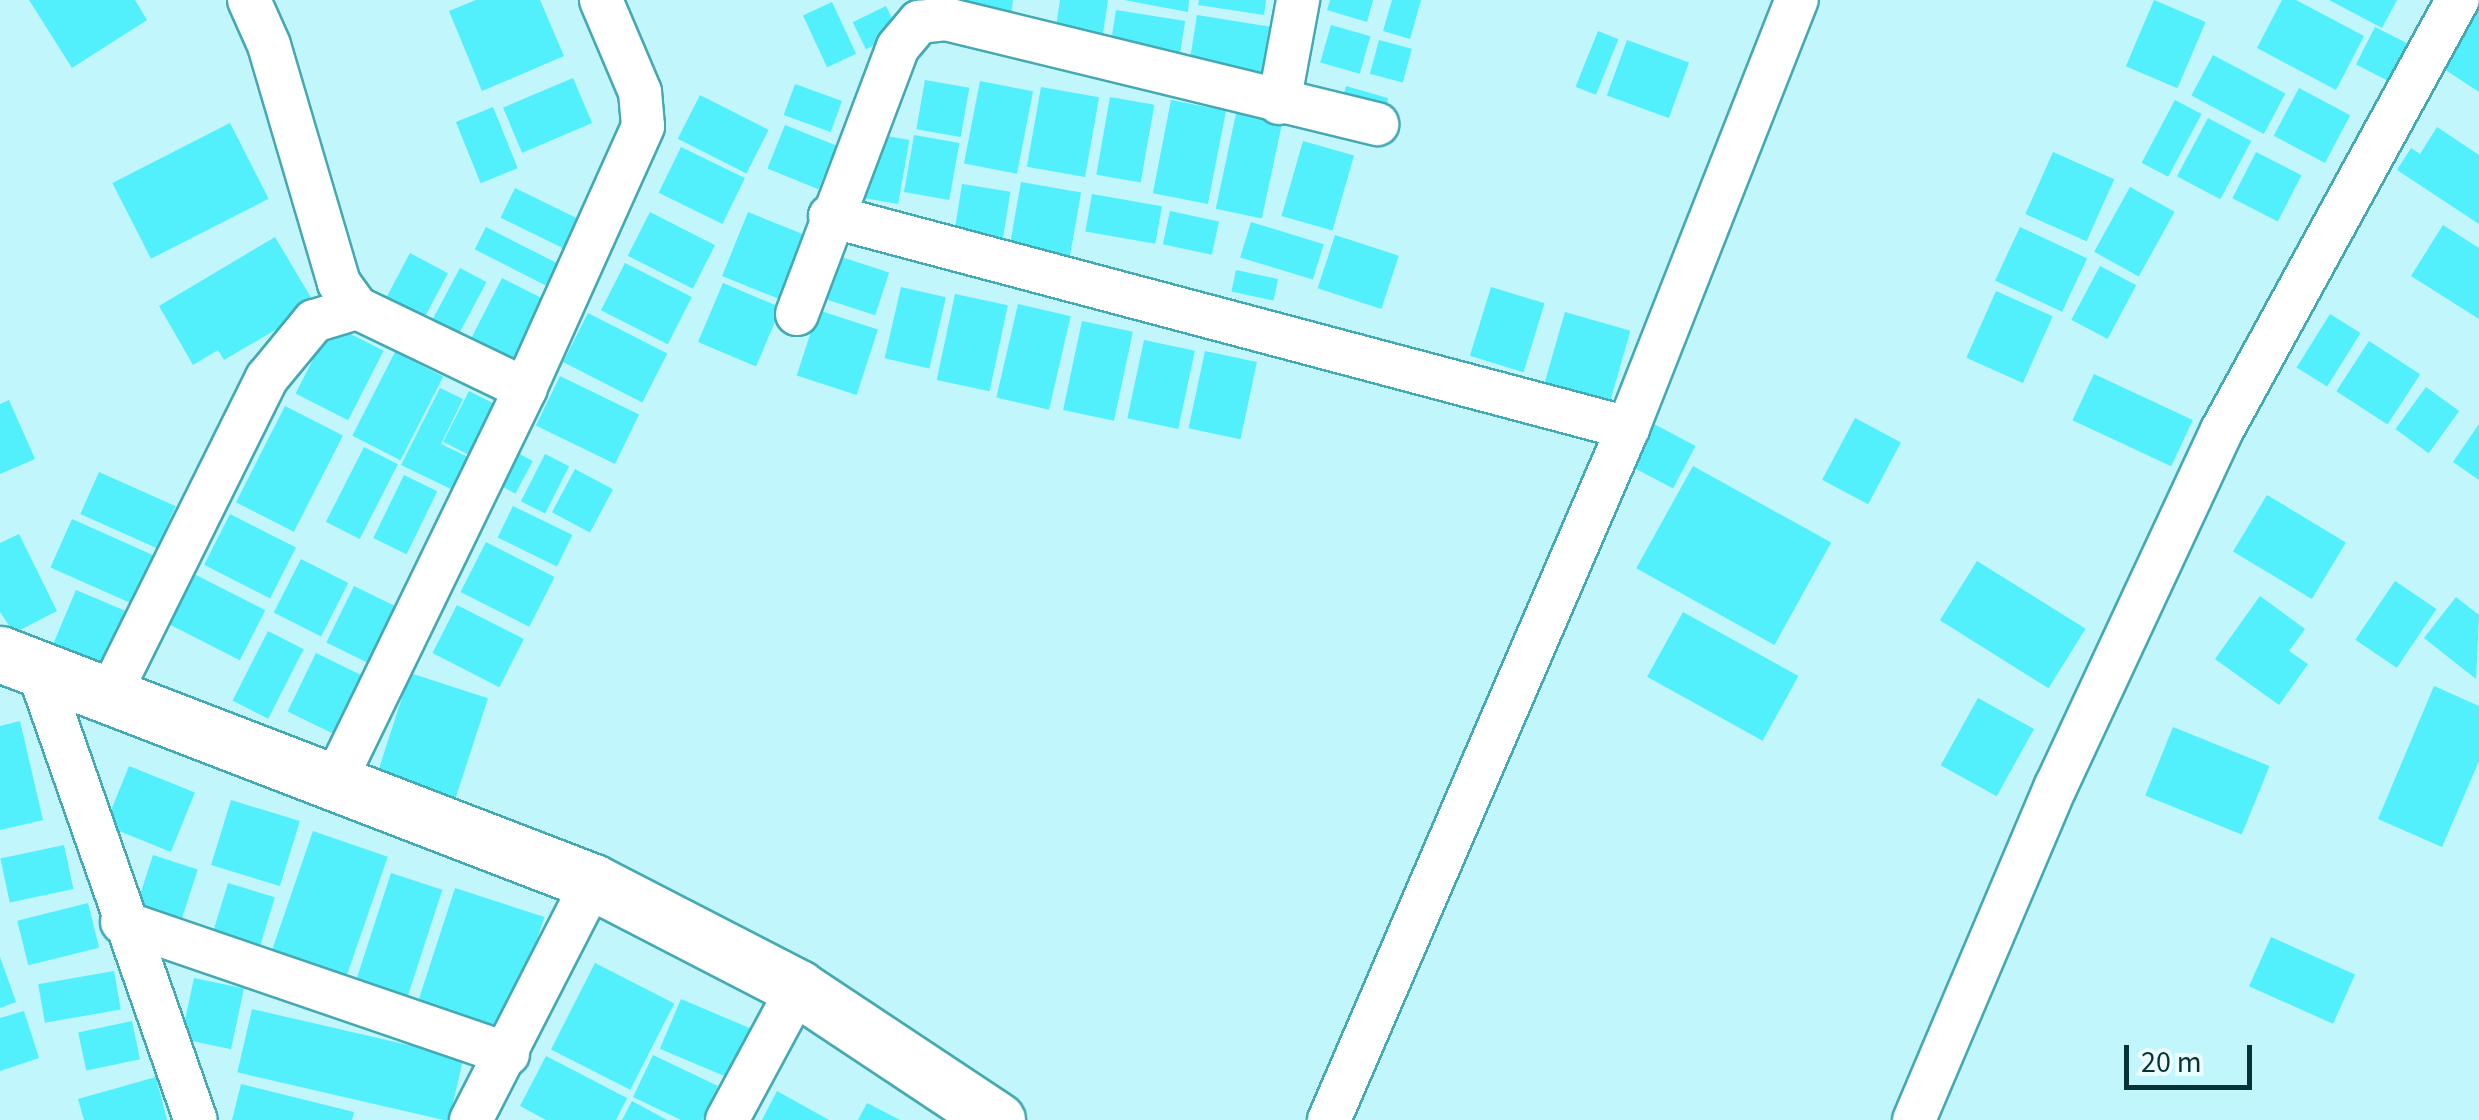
<!DOCTYPE html>
<style>
body{margin:0}
#map{position:relative;width:2479px;height:1120px;overflow:hidden;background:#c0f6fc;font-family:"Source Sans 3",sans-serif}
div>[style]{position:absolute}
.building>*{inset:0;background:#52effd;transform-origin:0 0}
.roads{filter:drop-shadow(2px 0 #44a9b2) drop-shadow(-2px 0 #44a9b2) drop-shadow(0 2px #44a9b2) drop-shadow(0 -2px #44a9b2)}
.street>*{height:42px;margin:-21px;padding:0 21px;transform-origin:21px;border-radius:21px;background:#fff}
.secondary>*{height:55px;margin:-27.5px;padding:0 27.5px;transform-origin:27.5px;border-radius:27.5px;background:#fff}
span{translate:-50% -50%;white-space:nowrap;text-align:center;line-height:1.15;-webkit-text-stroke:8px #eafcfe;paint-order:stroke}
.scale{position:absolute;left:2124px;top:1045px;width:128px;height:45px;box-sizing:border-box;border:5px solid #053336;border-top:0;padding-left:12px;font-size:30px;line-height:35px;white-space:nowrap;color:#053336;-webkit-text-stroke:8px #eafcfe;paint-order:stroke}
</style>
<div id="map">
<div class="building">
<i style="clip-path:polygon(29px 0,135px 0,147px 20px,72px 68px)"></i>
<i style="clip-path:polygon(476px 0,540px 0,564px 56px,482px 91px,449px 11px)"></i>
<i style="clip-path:polygon(960px 0,1013px 0,1011px 18px,959px 10px)"></i>
<i style="clip-path:polygon(1060px 0,1108px 0,1102px 40px,1055px 33px)"></i>
<i style="clip-path:polygon(1124px 0,1189px 0,1188px 12px)"></i>
<i style="clip-path:polygon(1199px 0,1266px 0,1264px 15px,1198px 5px)"></i>
<i style="clip-path:polygon(1330px 0,1373px 0,1367px 22px,1327px 10px)"></i>
<i style="clip-path:polygon(1392px 0,1421px 0,1410px 39px,1383px 31px)"></i>
<i style="left:2154px;top:0;width:56px;height:72px;rotate:23deg"></i>
<i style="clip-path:polygon(2282px 0,2296px 0,2364px 36px,2336px 90px,2257px 48px)"></i>
<i style="clip-path:polygon(2329px 0,2397px 0,2382px 28px)"></i>
<i style="left:832px;top:2px;width:57px;height:32px;rotate:65deg"></i>
<i style="left:886px;top:6px;width:30px;height:37px;rotate:64deg"></i>
<i style="clip-path:polygon(2479px 7px,2479px 92px,2441px 67px)"></i>
<i style="left:1116px;top:10px;width:70px;height:40px;rotate:9deg"></i>
<i style="left:1197px;top:15px;width:77px;height:49px;rotate:9deg"></i>
<i style="left:1331px;top:25px;width:41px;height:39px;rotate:16deg"></i>
<i style="left:2375px;top:27px;width:37px;height:42px;rotate:27deg"></i>
<i style="left:1598px;top:31px;width:22px;height:60px;rotate:22deg"></i>
<i style="left:1379px;top:40px;width:34px;height:35px;rotate:15deg"></i>
<i style="left:1627px;top:40px;width:66px;height:59px;rotate:20deg"></i>
<i style="left:2213px;top:55px;width:82px;height:46px;rotate:28deg"></i>
<i style="left:573px;top:78px;width:49px;height:76px;rotate:67deg"></i>
<i style="left:925px;top:80px;width:45px;height:50px;rotate:10deg"></i>
<i style="left:980px;top:81px;width:54px;height:84px;rotate:11deg"></i>
<i style="left:795px;top:84px;width:50px;height:33px;rotate:20deg"></i>
<i style="left:1346px;top:86px;width:44px;height:22px;rotate:16deg"></i>
<i style="left:1041px;top:87px;width:59px;height:81px;rotate:10deg"></i>
<i style="left:2299px;top:88px;width:58px;height:54px;rotate:28deg"></i>
<i style="left:700px;top:95px;width:77px;height:49px;rotate:27deg"></i>
<i style="left:1110px;top:97px;width:45px;height:79px;rotate:10deg"></i>
<i style="left:1171px;top:100px;width:56px;height:95px;rotate:11deg"></i>
<i style="left:2175px;top:100px;width:30px;height:71px;rotate:28deg"></i>
<i style="left:493px;top:107px;width:66px;height:40px;rotate:68deg"></i>
<i style="left:1237px;top:109px;width:47px;height:102px;rotate:12deg"></i>
<i style="left:2208px;top:118px;width:49px;height:66px;rotate:28deg"></i>
<i style="left:230px;top:123px;width:85px;height:132px;rotate:63deg"></i>
<i style="left:785px;top:125px;width:55px;height:47px;rotate:22deg"></i>
<i style="clip-path:polygon(2437px 127px,2479px 155px,2479px 224px,2397px 170px,2411px 148px,2420px 154px)"></i>
<i style="left:870px;top:133px;width:40px;height:65px;rotate:10deg"></i>
<i style="left:914px;top:135px;width:46px;height:58px;rotate:10deg"></i>
<i style="left:1303px;top:141px;width:53px;height:78px;rotate:16deg"></i>
<i style="left:681px;top:147px;width:71px;height:51px;rotate:26deg"></i>
<i style="left:2053px;top:152px;width:67px;height:68px;rotate:24deg"></i>
<i style="left:2256px;top:152px;width:51px;height:52px;rotate:27deg"></i>
<i style="left:1021px;top:182px;width:61px;height:66px;rotate:10deg"></i>
<i style="left:962px;top:184px;width:49px;height:56px;rotate:9deg"></i>
<i style="left:2130px;top:187px;width:51px;height:74px;rotate:29deg"></i>
<i style="left:515px;top:188px;width:77px;height:33px;rotate:26deg"></i>
<i style="left:1092px;top:194px;width:71px;height:38px;rotate:10deg"></i>
<i style="left:1170px;top:211px;width:50px;height:34px;rotate:12deg"></i>
<i style="left:650px;top:212px;width:73px;height:49px;rotate:27deg"></i>
<i style="left:748px;top:212px;width:63px;height:69px;rotate:22deg"></i>
<i style="left:1251px;top:222px;width:76px;height:37px;rotate:17deg"></i>
<i style="clip-path:polygon(2443px 225px,2479px 248px,2479px 319px,2411px 276px)"></i>
<i style="left:486px;top:227px;width:87px;height:25px;rotate:27deg"></i>
<i style="left:2020px;top:227px;width:74px;height:59px;rotate:25deg"></i>
<i style="left:1335px;top:235px;width:67px;height:56px;rotate:18deg"></i>
<i style="clip-path:polygon(275px 237px,316px 306px,224px 360px,218px 350px,193px 365px,159px 306px)"></i>
<i style="left:410px;top:253px;width:43px;height:56px;rotate:28deg"></i>
<i style="left:832px;top:254px;width:60px;height:45px;rotate:18deg"></i>
<i style="left:625px;top:263px;width:75px;height:53px;rotate:27deg"></i>
<i style="left:2100px;top:266px;width:41px;height:61px;rotate:28deg"></i>
<i style="left:460px;top:268px;width:30px;height:64px;rotate:28deg"></i>
<i style="left:1236px;top:270px;width:43px;height:22px;rotate:12deg"></i>
<i style="left:502px;top:278px;width:59px;height:71px;rotate:27deg"></i>
<i style="left:723px;top:283px;width:63px;height:64px;rotate:23deg"></i>
<i style="left:901px;top:287px;width:46px;height:73px;rotate:13deg"></i>
<i style="left:1491px;top:287px;width:56px;height:72px;rotate:17deg"></i>
<i style="left:1996px;top:291px;width:62px;height:73px;rotate:24deg"></i>
<i style="left:955px;top:294px;width:54px;height:88px;rotate:12deg"></i>
<i style="left:1018px;top:304px;width:54px;height:96px;rotate:13deg"></i>
<i style="left:818px;top:310px;width:63px;height:69px;rotate:18deg"></i>
<i style="left:1565px;top:312px;width:68px;height:75px;rotate:16deg"></i>
<i style="left:588px;top:313px;width:89px;height:55px;rotate:27deg"></i>
<i style="left:2330px;top:314px;width:36px;height:63px;rotate:32deg"></i>
<i style="left:1082px;top:321px;width:52px;height:91px;rotate:12deg"></i>
<i style="left:331px;top:324px;width:59px;height:78px;rotate:27deg"></i>
<i style="left:1144px;top:340px;width:52px;height:80px;rotate:12deg"></i>
<i style="left:2369px;top:341px;width:61px;height:60px;rotate:33deg"></i>
<i style="left:1205px;top:351px;width:53px;height:79px;rotate:12deg"></i>
<i style="left:395px;top:352px;width:54px;height:94px;rotate:27deg"></i>
<i style="left:2094px;top:374px;width:109px;height:51px;rotate:25deg"></i>
<i style="left:560px;top:376px;width:88px;height:55px;rotate:26deg"></i>
<i style="left:2426px;top:387px;width:41px;height:52px;rotate:36deg"></i>
<i style="clip-path:polygon(440px 388px,463px 399px,441px 444px,470px 458px,453px 490px,401px 465px)"></i>
<i style="left:469px;top:391px;width:42px;height:57px;rotate:27deg"></i>
<i style="clip-path:polygon(9px 400px,35px 459px,0 474px,0 404px)"></i>
<i style="left:285px;top:406px;width:65px;height:108px;rotate:27deg"></i>
<i style="left:1855px;top:418px;width:52px;height:70px;rotate:28deg"></i>
<i style="left:1654px;top:424px;width:47px;height:48px;rotate:28deg"></i>
<i style="clip-path:polygon(2479px 424px,2479px 480px,2453px 462px)"></i>
<i style="left:364px;top:447px;width:38px;height:84px;rotate:27deg"></i>
<i style="left:516px;top:452px;width:19px;height:37px;rotate:28deg"></i>
<i style="left:545px;top:454px;width:27px;height:53px;rotate:27deg"></i>
<i style="left:1693px;top:466px;width:158px;height:117px;rotate:29deg"></i>
<i style="left:575px;top:469px;width:43px;height:49px;rotate:28deg"></i>
<i style="left:99px;top:472px;width:84px;height:46px;rotate:24deg"></i>
<i style="left:404px;top:475px;width:37px;height:70px;rotate:26deg"></i>
<i style="left:2267px;top:495px;width:92px;height:66px;rotate:31deg"></i>
<i style="left:513px;top:506px;width:66px;height:35px;rotate:26deg"></i>
<i style="left:230px;top:514px;width:74px;height:57px;rotate:27deg"></i>
<i style="left:72px;top:519px;width:92px;height:53px;rotate:24deg"></i>
<i style="clip-path:polygon(19px 534px,57px 611px,14px 633px,0 612px,0 543px)"></i>
<i style="left:486px;top:542px;width:77px;height:56px;rotate:27deg"></i>
<i style="left:301px;top:559px;width:53px;height:60px;rotate:27deg"></i>
<i style="left:1977px;top:561px;width:128px;height:70px;rotate:32deg"></i>
<i style="left:194px;top:574px;width:80px;height:56px;rotate:27deg"></i>
<i style="left:2395px;top:581px;width:50px;height:71px;rotate:34deg"></i>
<i style="left:354px;top:586px;width:46px;height:63px;rotate:26deg"></i>
<i style="left:76px;top:590px;width:61px;height:61px;rotate:23deg"></i>
<i style="clip-path:polygon(2260px 596px,2305px 629px,2289px 651px,2308px 664px,2279px 705px,2215px 659px)"></i>
<i style="clip-path:polygon(2456px 597px,2479px 615px,2476px 679px,2424px 638px)"></i>
<i style="left:457px;top:605px;width:75px;height:54px;rotate:27deg"></i>
<i style="left:1683px;top:612px;width:132px;height:74px;rotate:29deg"></i>
<i style="left:268px;top:631px;width:40px;height:78px;rotate:27deg"></i>
<i style="left:316px;top:653px;width:50px;height:65px;rotate:26deg"></i>
<i style="left:410px;top:673px;width:82px;height:108px;rotate:18deg"></i>
<i style="clip-path:polygon(2434px 686px,2479px 706px,2479px 761px,2442px 847px,2378px 819px)"></i>
<i style="left:1978px;top:698px;width:64px;height:77px;rotate:29deg"></i>
<i style="clip-path:polygon(20px 721px,43px 820px,0 830px,0 726px)"></i>
<i style="left:2173px;top:727px;width:104px;height:74px;rotate:22deg"></i>
<i style="left:129px;top:766px;width:71px;height:64px;rotate:22deg"></i>
<i style="left:231px;top:800px;width:72px;height:68px;rotate:17deg"></i>
<i style="left:313px;top:831px;width:79px;height:129px;rotate:19deg"></i>
<i style="left:64px;top:845px;width:45px;height:65px;rotate:78deg"></i>
<i style="left:153px;top:855px;width:47px;height:52px;rotate:18deg"></i>
<i style="left:391px;top:873px;width:54px;height:114px;rotate:18deg"></i>
<i style="left:228px;top:883px;width:49px;height:56px;rotate:17deg"></i>
<i style="left:455px;top:888px;width:94px;height:119px;rotate:18deg"></i>
<i style="left:88px;top:903px;width:46px;height:73px;rotate:76deg"></i>
<i style="left:2271px;top:937px;width:92px;height:54px;rotate:24deg"></i>
<i style="clip-path:polygon(0 957px,16px 1002px,0 1008px)"></i>
<i style="left:595px;top:963px;width:89px;height:97px;rotate:27deg"></i>
<i style="left:114px;top:971px;width:39px;height:77px;rotate:80deg"></i>
<i style="left:194px;top:978px;width:51px;height:62px;rotate:12deg"></i>
<i style="left:681px;top:999px;width:79px;height:54px;rotate:23deg"></i>
<i style="left:252px;top:1009px;width:217px;height:65px;rotate:13deg"></i>
<i style="clip-path:polygon(24px 1011px,39px 1058px,0 1071px,0 1018px)"></i>
<i style="left:132px;top:1021px;width:39px;height:55px;rotate:78deg"></i>
<i style="clip-path:polygon(653px 1055px,718px 1086px,702px 1120px,681px 1120px,633px 1097px)"></i>
<i style="clip-path:polygon(546px 1056px,627px 1098px,616px 1120px,546px 1120px,520px 1106px)"></i>
<i style="clip-path:polygon(156px 1077px,167px 1120px,84px 1120px,78px 1099px)"></i>
<i style="clip-path:polygon(241px 1084px,354px 1112px,352px 1120px,232px 1120px)"></i>
<i style="clip-path:polygon(777px 1091px,829px 1120px,762px 1120px)"></i>
<i style="clip-path:polygon(632px 1101px,667px 1120px,622px 1120px)"></i>
<i style="clip-path:polygon(867px 1103px,900px 1120px,858px 1120px)"></i>
</div>
<div class="roads">
<div class="street">
<i style="left:1279px;top:103px;width:105px;rotate:-79.5deg"></i>
<i style="left:830px;top:216px;width:826px;rotate:14.88deg"></i>
<i style="left:357px;top:308px;width:187px;rotate:25.7deg"></i>
<i style="left:797px;top:314px;width:285px;rotate:-69.3deg"></i>
<i style="left:898px;top:47px;width:33px;rotate:-50deg"></i>
<i style="left:919px;top:22px;width:27px;rotate:-6deg"></i>
<i style="left:946px;top:19px;width:444px;rotate:13.7deg"></i>
<i style="left:37px;top:667px;width:480px;rotate:70.7deg"></i>
<i style="left:108px;top:698px;width:357px;rotate:-63.6deg"></i>
<i style="left:267px;top:378px;width:74px;rotate:-50.5deg"></i>
<i style="left:314px;top:321px;width:45px;rotate:-16.8deg"></i>
<i style="left:357px;top:308px;width:31px;rotate:-126deg"></i>
<i style="left:339px;top:283px;width:248px;rotate:-106.4deg"></i>
<i style="left:269px;top:45px;width:49px;rotate:-114deg"></i>
<i style="left:336px;top:779px;width:433px;rotate:-64.1deg"></i>
<i style="left:525px;top:389px;width:288px;rotate:-65.8deg"></i>
<i style="left:643px;top:126px;width:34px;rotate:-95deg"></i>
<i style="left:640px;top:92px;width:100px;rotate:-113deg"></i>
<i style="left:122px;top:922px;width:408px;rotate:18.9deg"></i>
<i style="left:471px;top:1120px;width:267px;rotate:-62.9deg"></i>
<i style="left:727px;top:1120px;width:150px;rotate:-61.7deg"></i>
<i style="left:1329px;top:1120px;width:754px;rotate:-66.63deg"></i>
<i style="left:1628px;top:428px;width:460px;rotate:-68.5deg"></i>
<i style="left:1914px;top:1120px;width:363px;rotate:-67deg"></i>
<i style="left:2056px;top:786px;width:391px;rotate:-65deg"></i>
<i style="left:2221px;top:432px;width:493px;rotate:-61.3deg"></i>
</div>
<div class="secondary">
<i style="left:0;top:654px;width:635px;rotate:21.03deg"></i>
<i style="left:593px;top:882px;width:231px;rotate:27.3deg"></i>
<i style="left:798px;top:988px;width:239px;rotate:33.6deg"></i>
</div>
</div>
<div class="scale">20 m</div>
</div>
